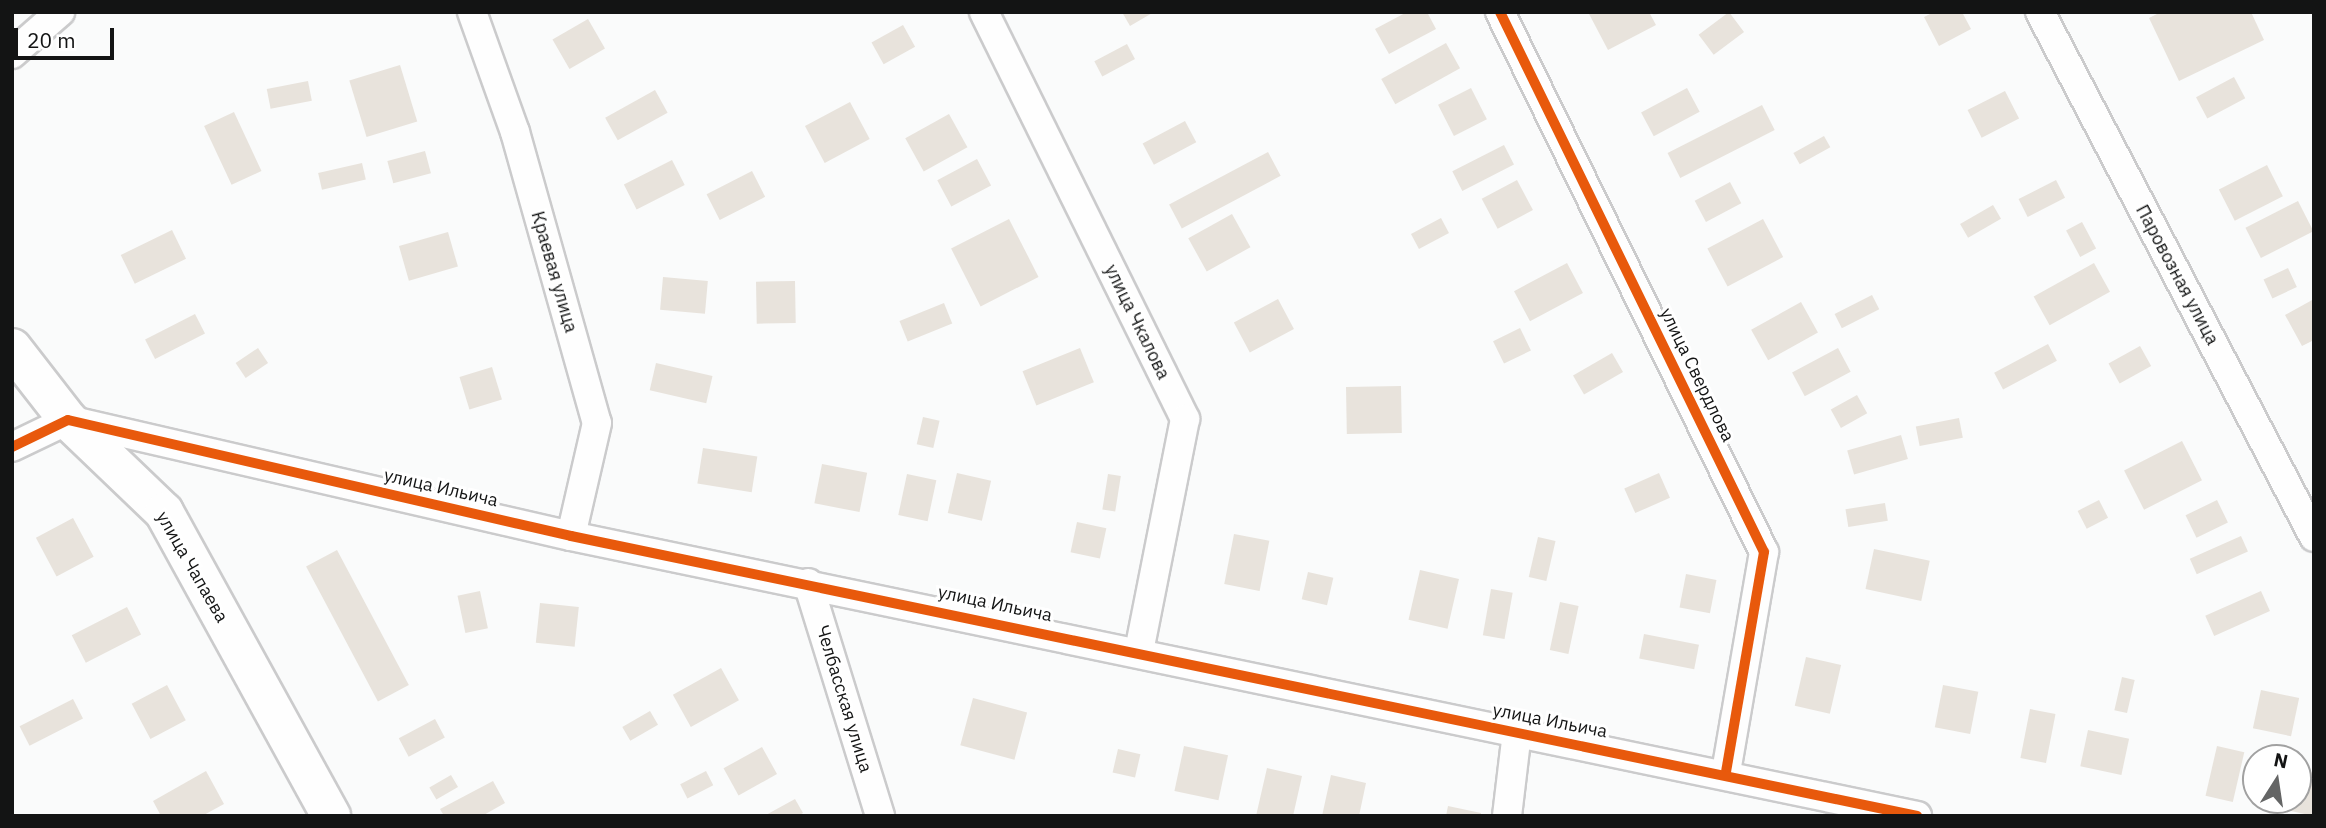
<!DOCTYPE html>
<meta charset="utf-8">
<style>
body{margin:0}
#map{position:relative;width:2326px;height:828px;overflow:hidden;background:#fafbfb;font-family:"IBM Plex Sans",sans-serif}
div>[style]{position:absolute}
.building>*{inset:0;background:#e8e3dc;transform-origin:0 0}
.roads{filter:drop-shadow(2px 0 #cbcbcc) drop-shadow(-2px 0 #cbcbcc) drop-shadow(0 2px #cbcbcc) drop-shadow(0 -2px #cbcbcc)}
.minor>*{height:28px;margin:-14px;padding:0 14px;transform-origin:14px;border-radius:14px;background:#fefefe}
.secondary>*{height:38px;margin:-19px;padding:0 19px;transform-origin:19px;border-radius:19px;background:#fefefe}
.cycleway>*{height:10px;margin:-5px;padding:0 5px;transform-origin:5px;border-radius:5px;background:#e8590c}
span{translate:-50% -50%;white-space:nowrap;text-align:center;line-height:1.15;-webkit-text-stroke:6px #fff;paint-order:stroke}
.street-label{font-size:18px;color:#131414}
.frame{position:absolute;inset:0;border:14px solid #131414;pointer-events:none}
.north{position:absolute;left:2242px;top:744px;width:70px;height:70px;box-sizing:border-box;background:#fff;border:2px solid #a1a1a1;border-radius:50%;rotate:12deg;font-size:19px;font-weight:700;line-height:28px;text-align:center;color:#131414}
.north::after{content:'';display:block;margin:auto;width:24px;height:32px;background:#646565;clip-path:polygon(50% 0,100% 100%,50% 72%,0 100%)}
.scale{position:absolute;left:14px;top:28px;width:100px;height:32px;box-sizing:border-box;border:4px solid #131414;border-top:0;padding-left:9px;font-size:21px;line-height:24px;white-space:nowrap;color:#131414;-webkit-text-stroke:5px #fff;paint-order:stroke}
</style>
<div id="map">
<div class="building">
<i style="clip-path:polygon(1122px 12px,1154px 12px,1130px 26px)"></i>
<i style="clip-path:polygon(1407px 12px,1427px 12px,1436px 29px,1389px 54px,1375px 29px)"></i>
<i style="clip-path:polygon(1588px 12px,1649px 12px,1656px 25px,1608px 50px)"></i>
<i style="left:1729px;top:12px;width:25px;height:38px;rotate:53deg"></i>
<i style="clip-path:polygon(1934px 12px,1962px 12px,1971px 29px,1939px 46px,1924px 17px)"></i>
<i style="clip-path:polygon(2161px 12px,2251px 12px,2264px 40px,2179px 81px,2149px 18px)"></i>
<i style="left:588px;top:19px;width:34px;height:41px;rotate:60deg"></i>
<i style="left:903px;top:25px;width:25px;height:36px;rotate:61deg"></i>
<i style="left:1446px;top:43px;width:29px;height:74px;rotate:61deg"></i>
<i style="left:1127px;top:44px;width:17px;height:37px;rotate:62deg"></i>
<i style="left:400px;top:65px;width:59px;height:53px;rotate:73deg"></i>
<i style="left:2234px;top:77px;width:24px;height:43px;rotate:62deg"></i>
<i style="left:308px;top:81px;width:20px;height:42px;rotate:79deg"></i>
<i style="left:1471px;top:88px;width:35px;height:37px;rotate:63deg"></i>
<i style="left:1687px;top:88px;width:27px;height:52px;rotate:62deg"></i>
<i style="left:655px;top:90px;width:26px;height:57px;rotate:61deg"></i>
<i style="left:2005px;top:91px;width:31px;height:42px;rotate:63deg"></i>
<i style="left:850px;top:102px;width:42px;height:51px;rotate:62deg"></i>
<i style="left:1762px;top:105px;width:28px;height:106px;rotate:63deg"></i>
<i style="left:234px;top:112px;width:65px;height:33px;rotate:65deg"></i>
<i style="left:949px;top:114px;width:38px;height:50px;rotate:61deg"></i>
<i style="left:1185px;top:121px;width:24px;height:48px;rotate:62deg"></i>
<i style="left:1824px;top:136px;width:13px;height:35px;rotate:61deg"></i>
<i style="left:1504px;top:145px;width:22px;height:58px;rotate:63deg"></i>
<i style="left:425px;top:151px;width:23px;height:39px;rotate:75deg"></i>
<i style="left:1268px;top:152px;width:27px;height:112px;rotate:62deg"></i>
<i style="left:977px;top:159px;width:30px;height:45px;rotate:62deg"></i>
<i style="left:672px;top:160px;width:28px;height:54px;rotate:63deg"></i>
<i style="left:362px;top:163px;width:17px;height:45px;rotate:77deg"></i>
<i style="left:2267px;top:165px;width:35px;height:54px;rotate:63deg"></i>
<i style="left:752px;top:171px;width:29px;height:51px;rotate:63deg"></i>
<i style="left:1517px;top:180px;width:34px;height:40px;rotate:62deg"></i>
<i style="left:2056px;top:180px;width:20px;height:42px;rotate:63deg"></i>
<i style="left:1730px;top:182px;width:24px;height:40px;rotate:62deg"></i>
<i style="left:2298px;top:201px;width:34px;height:59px;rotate:63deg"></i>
<i style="left:1993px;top:205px;width:16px;height:38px;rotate:60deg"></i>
<i style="left:1232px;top:214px;width:38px;height:50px;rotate:61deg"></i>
<i style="left:1441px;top:218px;width:17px;height:34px;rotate:62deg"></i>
<i style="left:1009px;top:219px;width:65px;height:65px;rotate:63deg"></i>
<i style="left:1763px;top:219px;width:43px;height:63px;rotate:62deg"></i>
<i style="left:2082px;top:222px;width:30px;height:18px;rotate:62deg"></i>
<i style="left:172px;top:230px;width:32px;height:57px;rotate:64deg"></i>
<i style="left:448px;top:232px;width:36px;height:51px;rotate:74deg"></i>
<i style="left:1567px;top:263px;width:34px;height:60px;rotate:62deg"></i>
<i style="left:2094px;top:263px;width:33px;height:69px;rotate:61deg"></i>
<i style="left:2288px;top:268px;width:21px;height:27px;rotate:65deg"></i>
<i style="left:663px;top:277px;width:45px;height:33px;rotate:5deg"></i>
<i style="left:795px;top:281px;width:42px;height:39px;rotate:89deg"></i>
<i style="left:1872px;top:295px;width:16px;height:42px;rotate:63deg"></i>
<i style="left:1278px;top:299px;width:34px;height:50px;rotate:62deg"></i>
<i style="clip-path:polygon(2314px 299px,2314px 340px,2302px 346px,2285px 315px)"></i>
<i style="left:1801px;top:302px;width:35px;height:57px;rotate:61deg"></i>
<i style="left:944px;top:303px;width:22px;height:48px;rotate:68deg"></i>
<i style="left:195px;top:314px;width:22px;height:56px;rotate:63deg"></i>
<i style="left:1520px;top:328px;width:25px;height:30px;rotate:64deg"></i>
<i style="left:2048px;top:344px;width:19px;height:61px;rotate:62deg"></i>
<i style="left:2140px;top:346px;width:23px;height:36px;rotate:61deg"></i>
<i style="left:258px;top:348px;width:18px;height:27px;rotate:56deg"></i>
<i style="left:1080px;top:348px;width:37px;height:62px;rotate:68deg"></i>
<i style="left:1838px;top:348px;width:27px;height:52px;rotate:62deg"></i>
<i style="left:1612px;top:353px;width:22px;height:45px;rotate:60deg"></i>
<i style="left:656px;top:363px;width:58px;height:28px;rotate:13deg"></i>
<i style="left:492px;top:367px;width:34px;height:34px;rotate:73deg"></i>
<i style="left:1401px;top:386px;width:47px;height:55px;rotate:89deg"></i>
<i style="left:1857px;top:395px;width:21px;height:30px;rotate:61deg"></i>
<i style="left:923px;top:417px;width:17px;height:28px;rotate:13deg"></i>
<i style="left:1959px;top:418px;width:20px;height:44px;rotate:79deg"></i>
<i style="left:1901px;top:435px;width:25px;height:56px;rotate:74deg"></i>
<i style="left:2182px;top:441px;width:44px;height:65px;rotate:63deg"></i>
<i style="left:703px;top:448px;width:55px;height:36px;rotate:9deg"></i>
<i style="left:822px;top:464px;width:46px;height:40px;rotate:11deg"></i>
<i style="left:957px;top:473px;width:35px;height:41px;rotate:13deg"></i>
<i style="left:1659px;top:473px;width:27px;height:38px;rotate:66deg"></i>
<i style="left:907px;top:474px;width:30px;height:42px;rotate:12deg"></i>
<i style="left:1108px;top:474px;width:13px;height:36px;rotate:9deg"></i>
<i style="left:2099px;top:500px;width:20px;height:24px;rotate:63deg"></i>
<i style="left:2217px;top:500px;width:25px;height:35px;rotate:64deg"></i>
<i style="left:1885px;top:503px;width:18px;height:40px;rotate:81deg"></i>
<i style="left:73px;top:518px;width:44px;height:42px;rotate:62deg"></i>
<i style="left:1077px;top:522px;width:30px;height:31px;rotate:12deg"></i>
<i style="left:1234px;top:534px;width:36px;height:51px;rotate:11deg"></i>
<i style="left:2241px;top:536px;width:17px;height:56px;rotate:66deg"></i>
<i style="left:1538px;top:537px;width:18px;height:41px;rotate:13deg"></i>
<i style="left:1874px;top:549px;width:57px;height:41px;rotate:12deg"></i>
<i style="left:337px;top:550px;width:153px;height:35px;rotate:62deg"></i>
<i style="left:1420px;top:570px;width:40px;height:51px;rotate:13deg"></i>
<i style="left:1308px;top:572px;width:26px;height:28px;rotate:13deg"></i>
<i style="left:1686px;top:574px;width:31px;height:34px;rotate:11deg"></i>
<i style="left:1491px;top:589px;width:22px;height:47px;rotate:10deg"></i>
<i style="left:480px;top:591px;width:38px;height:23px;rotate:78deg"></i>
<i style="left:2261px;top:591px;width:22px;height:61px;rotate:66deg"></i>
<i style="left:1560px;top:602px;width:19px;height:49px;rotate:12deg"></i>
<i style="left:540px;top:603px;width:39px;height:40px;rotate:6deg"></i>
<i style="left:127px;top:607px;width:31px;height:62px;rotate:63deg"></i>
<i style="left:1644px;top:634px;width:56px;height:25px;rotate:11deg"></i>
<i style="left:1806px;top:657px;width:36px;height:50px;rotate:13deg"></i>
<i style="left:721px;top:668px;width:37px;height:55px;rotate:61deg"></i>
<i style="left:2122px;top:677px;width:13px;height:34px;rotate:13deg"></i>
<i style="left:167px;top:685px;width:40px;height:40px;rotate:62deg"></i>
<i style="left:1943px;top:685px;width:36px;height:43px;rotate:11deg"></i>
<i style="left:2261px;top:690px;width:39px;height:39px;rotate:12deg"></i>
<i style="left:973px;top:698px;width:56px;height:49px;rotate:15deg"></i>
<i style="left:73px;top:699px;width:22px;height:60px;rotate:63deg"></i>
<i style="left:2030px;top:709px;width:26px;height:50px;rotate:11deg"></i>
<i style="left:650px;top:711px;width:16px;height:32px;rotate:60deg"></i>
<i style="left:435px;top:719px;width:21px;height:41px;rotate:62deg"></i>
<i style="left:2088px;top:730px;width:42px;height:37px;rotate:12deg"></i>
<i style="left:1184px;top:746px;width:45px;height:46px;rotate:12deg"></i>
<i style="left:2217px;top:746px;width:28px;height:51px;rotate:13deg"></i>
<i style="left:762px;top:747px;width:31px;height:44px;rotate:61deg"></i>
<i style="left:1118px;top:749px;width:23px;height:24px;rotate:13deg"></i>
<i style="clip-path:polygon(1267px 768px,1302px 776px,1293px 816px,1256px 816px)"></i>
<i style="clip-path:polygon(2298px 769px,2314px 773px,2314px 816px,2276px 808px,2278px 800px,2298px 800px)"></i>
<i style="clip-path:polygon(206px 771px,224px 804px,202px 816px,161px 816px,153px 801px)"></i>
<i style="left:706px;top:771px;width:16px;height:29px;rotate:63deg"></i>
<i style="left:451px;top:775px;width:14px;height:25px;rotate:60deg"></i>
<i style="clip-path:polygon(1331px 775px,1366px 783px,1359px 816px,1322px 816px)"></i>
<i style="clip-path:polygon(493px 781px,505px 803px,482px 816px,444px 816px,440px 809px)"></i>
<i style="clip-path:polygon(795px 799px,803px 813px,798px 816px,764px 816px)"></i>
<i style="clip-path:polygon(1448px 806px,1481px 813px,1481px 816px,1446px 816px)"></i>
</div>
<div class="roads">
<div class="minor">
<i style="left:472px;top:12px;width:127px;rotate:70.3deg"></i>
<i style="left:515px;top:132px;width:302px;rotate:74.3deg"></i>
<i style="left:597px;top:423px;width:116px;rotate:103deg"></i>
<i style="left:984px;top:12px;width:454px;rotate:63.7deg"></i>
<i style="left:1185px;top:419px;width:237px;rotate:101.2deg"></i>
<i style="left:1500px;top:12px;width:601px;rotate:63.95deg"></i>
<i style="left:1764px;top:552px;width:223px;rotate:99.8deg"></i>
<i style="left:2040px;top:12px;width:592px;rotate:62.44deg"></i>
<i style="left:12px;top:54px;width:64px;rotate:-41.2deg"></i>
<i style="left:12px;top:447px;width:62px;rotate:-25.7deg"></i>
<i style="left:68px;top:420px;width:516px;rotate:12.99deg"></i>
<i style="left:571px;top:536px;width:1375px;rotate:11.75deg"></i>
<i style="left:808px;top:583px;width:244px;rotate:72.8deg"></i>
<i style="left:1507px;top:816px;width:85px;rotate:-83.2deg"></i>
</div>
<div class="secondary">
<i style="left:12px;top:348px;width:91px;rotate:52.1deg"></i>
<i style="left:68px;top:420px;width:133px;rotate:43.8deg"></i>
<i style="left:164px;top:512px;width:347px;rotate:61.2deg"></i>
</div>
</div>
<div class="cycleway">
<i style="left:1500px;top:12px;width:601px;rotate:63.95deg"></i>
<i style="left:1764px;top:552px;width:223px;rotate:99.8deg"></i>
<i style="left:12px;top:447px;width:62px;rotate:-25.7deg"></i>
<i style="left:68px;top:420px;width:516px;rotate:12.99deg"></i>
<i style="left:571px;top:536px;width:1375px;rotate:11.75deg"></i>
</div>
<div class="street-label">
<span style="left:554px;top:272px;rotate:74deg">Краевая улица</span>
<span style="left:2177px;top:275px;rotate:62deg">Паровозная улица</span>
<span style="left:1137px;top:322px;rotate:64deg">улица Чкалова</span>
<span style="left:1697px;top:375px;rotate:64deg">улица Свердлова</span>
<span style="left:441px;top:488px;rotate:13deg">улица Ильича</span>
<span style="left:192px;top:567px;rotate:60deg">улица Чапаева</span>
<span style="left:995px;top:604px;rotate:12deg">улица Ильича</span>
<span style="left:844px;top:699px;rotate:73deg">Челбасская улица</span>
<span style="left:1550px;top:721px;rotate:11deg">улица Ильича</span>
</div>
<div class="frame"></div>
<div class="north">N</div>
<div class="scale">20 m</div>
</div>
